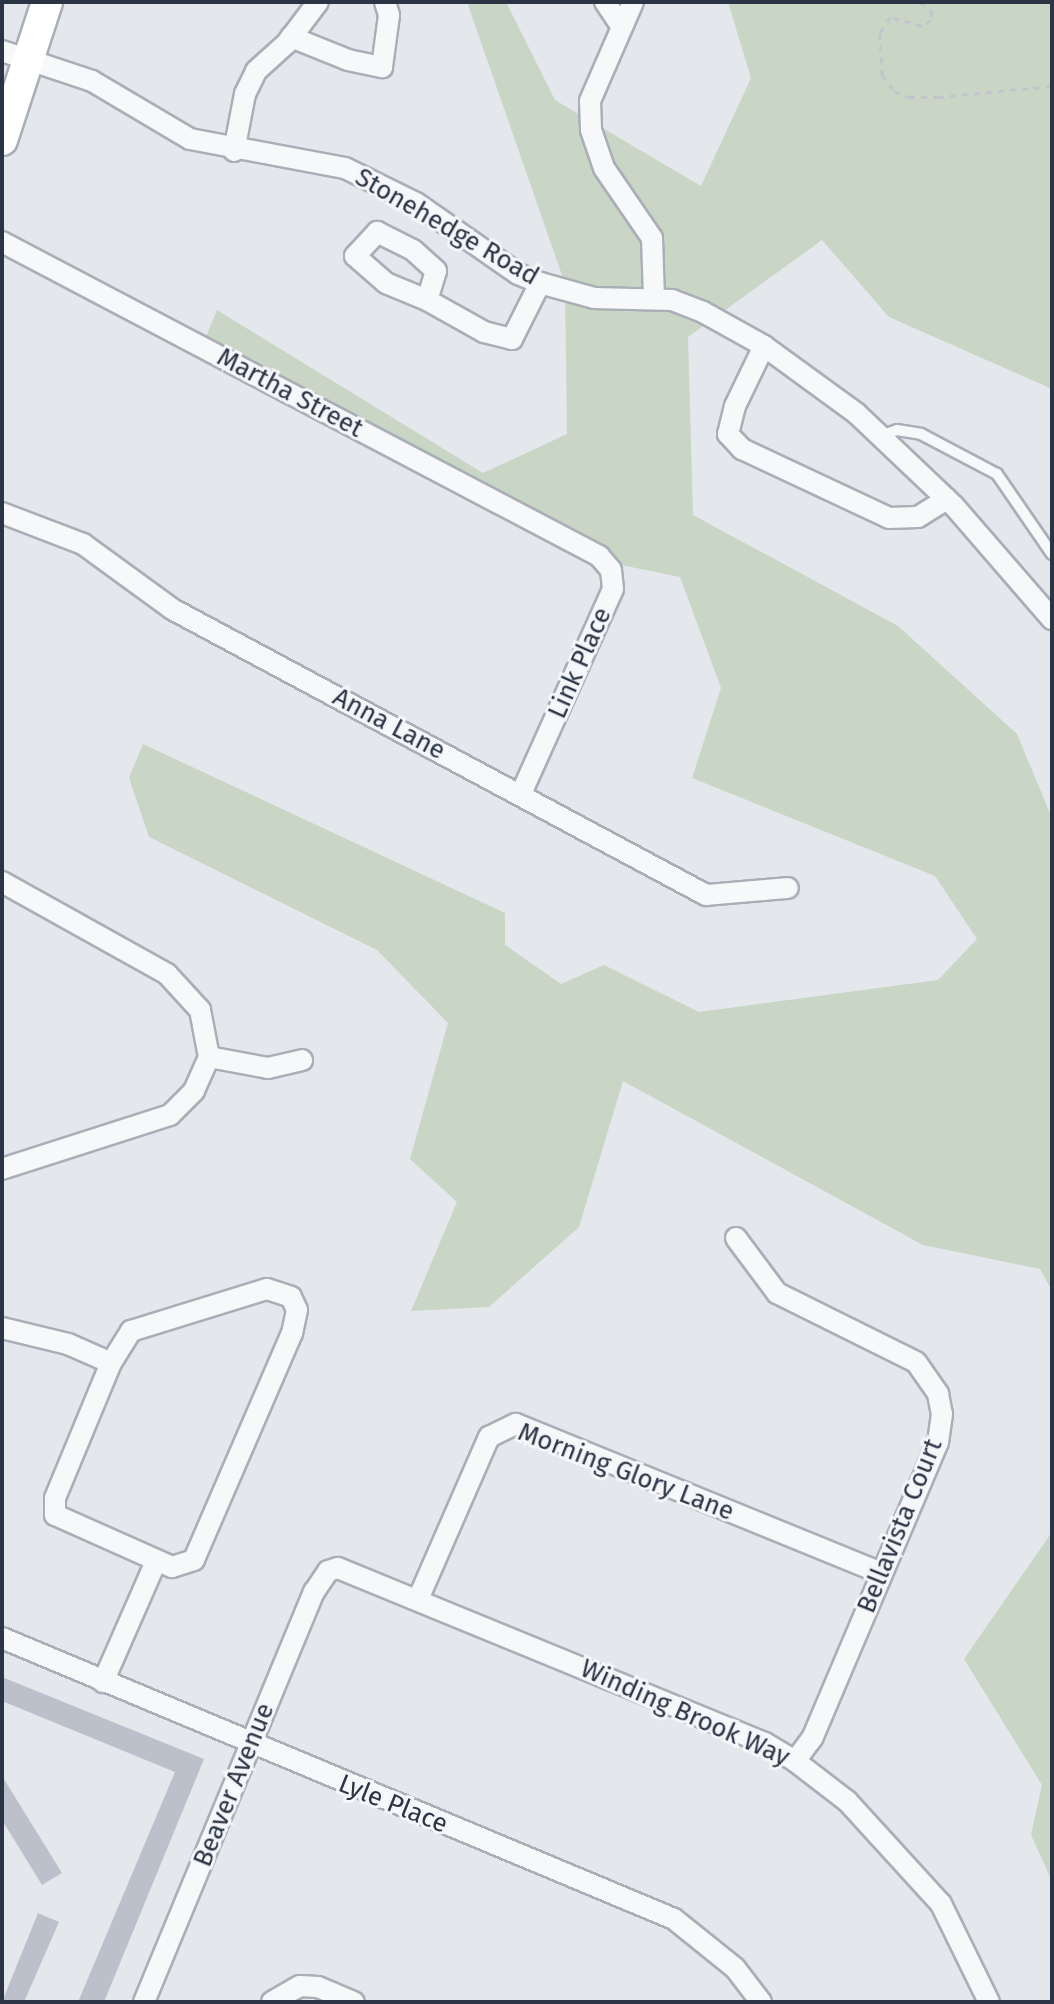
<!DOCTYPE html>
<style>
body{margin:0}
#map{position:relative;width:1054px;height:2004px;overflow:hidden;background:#e4e7ec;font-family:"Fira Sans",sans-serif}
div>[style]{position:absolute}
.green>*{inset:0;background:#c9d6c5}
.building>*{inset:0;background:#bbc0ca}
.path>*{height:3px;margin-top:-1.5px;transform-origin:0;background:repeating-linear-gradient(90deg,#c2c5cb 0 6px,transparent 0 12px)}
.roads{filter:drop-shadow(2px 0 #a9aeb7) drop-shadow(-2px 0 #a9aeb7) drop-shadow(0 2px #a9aeb7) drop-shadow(0 -2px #a9aeb7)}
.lane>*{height:10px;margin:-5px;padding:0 5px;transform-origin:5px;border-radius:5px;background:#f7f8fa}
.street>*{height:20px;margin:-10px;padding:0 10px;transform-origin:10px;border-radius:10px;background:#f7f8fa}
.secondary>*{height:30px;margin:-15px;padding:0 15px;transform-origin:15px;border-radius:15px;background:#fff}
span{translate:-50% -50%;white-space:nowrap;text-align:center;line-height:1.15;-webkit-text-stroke:6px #f4f6f9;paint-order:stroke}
.street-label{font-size:26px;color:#2b3445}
.frame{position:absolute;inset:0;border:4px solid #2b3445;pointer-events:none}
</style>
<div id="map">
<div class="green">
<i style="clip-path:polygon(467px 2px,506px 2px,555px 100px,701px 186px,751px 78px,728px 2px,1052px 2px,1052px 389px,889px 317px,822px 240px,688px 337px,693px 515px,898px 626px,1017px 734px,1052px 818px,1052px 1291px,1040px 1269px,923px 1245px,623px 1081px,579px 1227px,489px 1307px,411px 1311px,457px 1202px,410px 1159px,448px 1023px,377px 950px,149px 837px,129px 778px,143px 744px,505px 913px,505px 945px,561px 984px,604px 965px,699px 1012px,938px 980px,977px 939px,935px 876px,692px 778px,721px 688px,680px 577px,587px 558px,202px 346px,217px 310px,483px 473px,567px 434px,565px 284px)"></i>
<i style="clip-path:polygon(1052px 1532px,1052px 1881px,1031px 1835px,1042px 1785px,964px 1659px)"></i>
</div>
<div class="building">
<i style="clip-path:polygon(2px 1677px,204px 1759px,104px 2002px,78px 2002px,175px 1772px,2px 1701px)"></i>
<i style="clip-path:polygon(2px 1776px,62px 1873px,42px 1885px,2px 1820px)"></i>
<i style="clip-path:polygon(38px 1913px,59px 1922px,24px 2002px,2px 2002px)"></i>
</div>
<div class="path">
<i style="left:920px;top:2px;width:15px;rotate:37deg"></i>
<i style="left:932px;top:11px;width:9px;rotate:96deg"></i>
<i style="left:931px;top:20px;width:11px;rotate:146deg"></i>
<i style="left:922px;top:26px;width:33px;rotate:-164deg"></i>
<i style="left:890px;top:17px;width:19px;rotate:122deg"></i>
<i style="left:880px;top:33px;width:42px;rotate:87.3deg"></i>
<i style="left:882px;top:75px;width:20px;rotate:53deg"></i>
<i style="left:894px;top:91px;width:16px;rotate:22deg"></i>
<i style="left:909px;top:97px;width:29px"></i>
<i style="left:938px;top:97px;width:115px;rotate:-5.5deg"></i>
</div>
<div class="roads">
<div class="lane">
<i style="left:880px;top:436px;width:18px;rotate:-19deg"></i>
<i style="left:897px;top:430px;width:24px;rotate:9deg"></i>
<i style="left:921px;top:434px;width:86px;rotate:27.8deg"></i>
<i style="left:997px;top:474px;width:97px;rotate:55.5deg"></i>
</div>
<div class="street">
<i style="left:605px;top:2px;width:30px;rotate:56deg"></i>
<i style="left:633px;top:2px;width:108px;rotate:113.5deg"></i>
<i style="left:590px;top:101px;width:29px;rotate:88deg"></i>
<i style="left:591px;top:130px;width:40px;rotate:71.1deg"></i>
<i style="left:604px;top:168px;width:85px;rotate:55.6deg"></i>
<i style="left:652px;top:238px;width:60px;rotate:88.1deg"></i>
<i style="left:291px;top:37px;width:61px;rotate:22deg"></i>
<i style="left:348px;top:60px;width:35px;rotate:12deg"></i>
<i style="left:382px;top:67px;width:52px;rotate:-82.3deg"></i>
<i style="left:389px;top:15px;width:14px;rotate:-107deg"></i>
<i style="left:2px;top:51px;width:95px;rotate:18.4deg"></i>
<i style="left:92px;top:81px;width:114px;rotate:30.6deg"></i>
<i style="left:190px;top:139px;width:158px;rotate:10.6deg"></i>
<i style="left:345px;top:168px;width:79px;rotate:26.2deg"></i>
<i style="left:416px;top:203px;width:124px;rotate:34.8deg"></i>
<i style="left:518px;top:274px;width:24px;rotate:22deg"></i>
<i style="left:540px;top:283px;width:56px;rotate:15.5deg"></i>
<i style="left:594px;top:298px;width:78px;rotate:1.5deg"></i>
<i style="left:672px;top:300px;width:33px;rotate:21deg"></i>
<i style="left:703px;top:312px;width:70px;rotate:29.1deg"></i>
<i style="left:764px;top:346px;width:114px;rotate:36.1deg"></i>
<i style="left:856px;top:413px;width:135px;rotate:43.5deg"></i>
<i style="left:954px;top:506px;width:150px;rotate:49.1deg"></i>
<i style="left:234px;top:151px;width:58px;rotate:-79.1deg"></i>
<i style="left:245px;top:94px;width:25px;rotate:-64deg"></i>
<i style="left:256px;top:71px;width:42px;rotate:-42.1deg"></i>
<i style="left:287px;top:43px;width:51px;rotate:-52.9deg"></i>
<i style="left:377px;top:232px;width:40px;rotate:26.6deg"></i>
<i style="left:413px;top:250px;width:31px;rotate:42deg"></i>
<i style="left:436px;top:271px;width:30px;rotate:107deg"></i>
<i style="left:427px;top:300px;width:44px;rotate:-157.5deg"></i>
<i style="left:386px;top:283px;width:41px;rotate:-138.9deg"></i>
<i style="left:355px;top:256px;width:33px;rotate:-47deg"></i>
<i style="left:2px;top:242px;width:675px;rotate:27.74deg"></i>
<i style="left:599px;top:556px;width:18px;rotate:49deg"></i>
<i style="left:611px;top:570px;width:19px;rotate:84deg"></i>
<i style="left:613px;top:589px;width:225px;rotate:114.2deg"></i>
<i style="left:427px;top:300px;width:65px;rotate:29.3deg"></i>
<i style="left:484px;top:332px;width:29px;rotate:14deg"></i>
<i style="left:512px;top:339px;width:63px;rotate:-63.4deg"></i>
<i style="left:764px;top:346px;width:67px;rotate:115.8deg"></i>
<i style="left:735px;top:406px;width:29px;rotate:104deg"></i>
<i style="left:728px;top:434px;width:21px;rotate:47deg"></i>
<i style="left:742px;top:449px;width:162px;rotate:25.1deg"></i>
<i style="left:889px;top:518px;width:29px;rotate:-2deg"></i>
<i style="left:918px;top:517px;width:34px;rotate:-32deg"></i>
<i style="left:2px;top:513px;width:87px;rotate:20.9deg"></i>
<i style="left:83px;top:544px;width:110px;rotate:36.1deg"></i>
<i style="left:172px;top:609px;width:606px;rotate:28.17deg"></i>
<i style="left:706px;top:895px;width:82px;rotate:-4.9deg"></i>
<i style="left:2px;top:882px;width:189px;rotate:29.1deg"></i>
<i style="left:167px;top:974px;width:49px;rotate:47.5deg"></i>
<i style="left:200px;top:1010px;width:48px;rotate:79.2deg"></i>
<i style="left:209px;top:1057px;width:37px;rotate:114deg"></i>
<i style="left:194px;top:1091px;width:34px;rotate:135deg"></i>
<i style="left:170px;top:1115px;width:176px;rotate:162.2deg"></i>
<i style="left:209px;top:1057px;width:60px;rotate:10.6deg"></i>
<i style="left:268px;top:1068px;width:35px;rotate:-13deg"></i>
<i style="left:736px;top:1238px;width:69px;rotate:53.3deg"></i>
<i style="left:777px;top:1293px;width:155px;rotate:26.4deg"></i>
<i style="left:916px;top:1362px;width:39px;rotate:55deg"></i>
<i style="left:938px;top:1394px;width:20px;rotate:79deg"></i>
<i style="left:942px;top:1414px;width:28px;rotate:98deg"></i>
<i style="left:938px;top:1442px;width:320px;rotate:113deg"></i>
<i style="left:813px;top:1737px;width:30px;rotate:127deg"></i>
<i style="left:267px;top:1289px;width:25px;rotate:18deg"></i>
<i style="left:291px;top:1297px;width:14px;rotate:65deg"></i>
<i style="left:297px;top:1310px;width:24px;rotate:102deg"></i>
<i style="left:292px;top:1333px;width:247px;rotate:113.4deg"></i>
<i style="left:194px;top:1560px;width:23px;rotate:162deg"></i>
<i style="left:172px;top:1567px;width:128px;rotate:-156deg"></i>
<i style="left:55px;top:1515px;width:17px;rotate:-90deg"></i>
<i style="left:55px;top:1498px;width:146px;rotate:-67.5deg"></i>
<i style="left:111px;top:1363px;width:38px;rotate:-58deg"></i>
<i style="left:131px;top:1331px;width:142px;rotate:-17.2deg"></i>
<i style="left:2px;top:1328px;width:68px;rotate:13.6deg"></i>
<i style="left:68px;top:1344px;width:47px;rotate:23.8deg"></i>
<i style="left:419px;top:1597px;width:175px;rotate:-66.4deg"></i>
<i style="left:489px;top:1437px;width:30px;rotate:-26deg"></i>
<i style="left:516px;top:1424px;width:394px;rotate:22.2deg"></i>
<i style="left:2px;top:1638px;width:728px;rotate:22.69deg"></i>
<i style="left:674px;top:1919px;width:78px;rotate:38.8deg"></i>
<i style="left:735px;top:1968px;width:43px;rotate:52.6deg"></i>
<i style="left:103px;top:1682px;width:132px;rotate:-66.3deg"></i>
<i style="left:144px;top:2002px;width:444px;rotate:-67.5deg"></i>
<i style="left:314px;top:1592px;width:25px;rotate:-56deg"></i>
<i style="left:328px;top:1571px;width:10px;rotate:-17deg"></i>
<i style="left:338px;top:1568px;width:461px;rotate:22.3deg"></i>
<i style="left:765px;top:1743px;width:35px;rotate:31deg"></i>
<i style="left:795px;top:1761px;width:66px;rotate:37.6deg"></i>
<i style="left:847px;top:1801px;width:139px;rotate:47.6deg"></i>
<i style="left:941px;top:1904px;width:109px;rotate:63.9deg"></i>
<i style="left:272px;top:2002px;width:32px;rotate:-30deg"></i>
<i style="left:300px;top:1986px;width:18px;rotate:3deg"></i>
<i style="left:318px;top:1987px;width:39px;rotate:23deg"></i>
</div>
<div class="secondary">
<i style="left:2px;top:140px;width:145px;rotate:-71.9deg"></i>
</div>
</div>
<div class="street-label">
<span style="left:447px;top:227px;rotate:30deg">Stonehedge Road</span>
<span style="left:290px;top:393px;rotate:28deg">Martha Street</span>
<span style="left:580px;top:663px;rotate:-66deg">Link Place</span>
<span style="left:389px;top:724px;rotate:28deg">Anna Lane</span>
<span style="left:626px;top:1472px;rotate:21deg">Morning Glory Lane</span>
<span style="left:900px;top:1526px;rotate:-68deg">Bellavista Court</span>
<span style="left:685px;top:1713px;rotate:24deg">Winding Brook Way</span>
<span style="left:234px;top:1785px;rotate:-68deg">Beaver Avenue</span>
<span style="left:393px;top:1804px;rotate:22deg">Lyle Place</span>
</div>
<div class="frame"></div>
</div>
